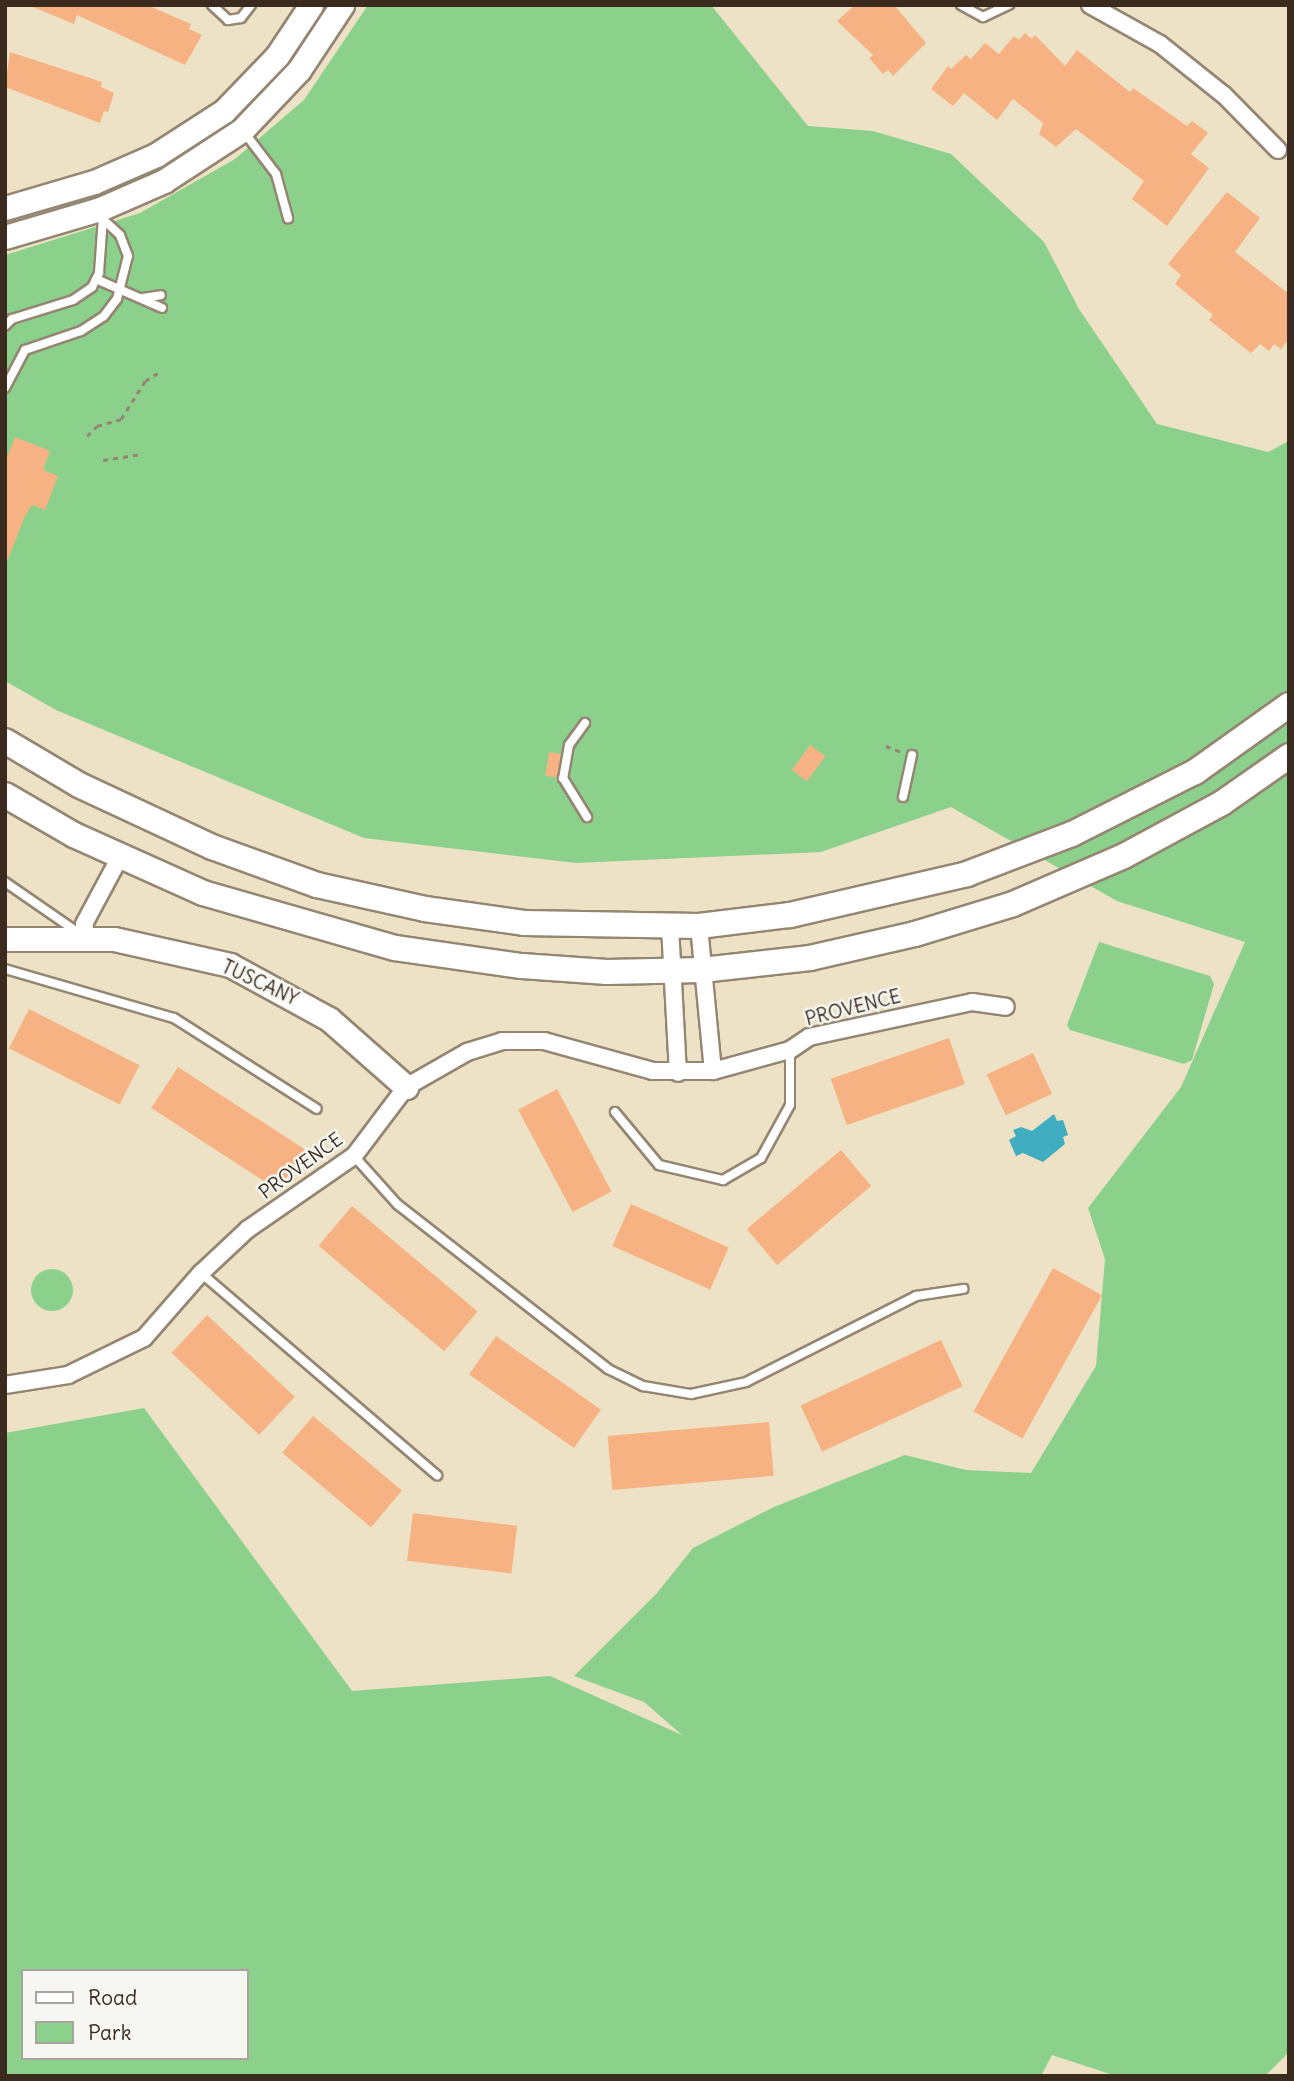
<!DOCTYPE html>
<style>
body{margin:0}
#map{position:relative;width:1294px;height:2081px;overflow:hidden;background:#ede2c5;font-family:Delius,sans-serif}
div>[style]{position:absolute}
.green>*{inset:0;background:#8bd18b}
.round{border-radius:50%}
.water>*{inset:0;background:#41adc0}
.building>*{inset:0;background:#f7b283;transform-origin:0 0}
.path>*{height:2.5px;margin-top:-1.25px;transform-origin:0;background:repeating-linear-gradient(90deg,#948672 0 5px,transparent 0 10px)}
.roads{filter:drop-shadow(2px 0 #948672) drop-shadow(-2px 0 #948672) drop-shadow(0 2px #948672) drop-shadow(0 -2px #948672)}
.lane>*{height:8px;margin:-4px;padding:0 4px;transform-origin:4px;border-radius:4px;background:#fff}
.street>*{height:16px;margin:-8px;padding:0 8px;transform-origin:8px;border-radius:8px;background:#fff}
.secondary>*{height:23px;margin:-11.5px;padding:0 11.5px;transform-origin:11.5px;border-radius:11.5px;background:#fff}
.primary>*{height:24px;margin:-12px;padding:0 12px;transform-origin:12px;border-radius:12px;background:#fff}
span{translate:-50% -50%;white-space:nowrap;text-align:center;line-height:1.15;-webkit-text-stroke:5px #f6f6f2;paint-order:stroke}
.street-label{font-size:19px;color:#3b2a1e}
.frame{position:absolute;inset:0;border:7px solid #3b2a1e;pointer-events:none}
.legend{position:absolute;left:21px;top:1969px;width:228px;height:91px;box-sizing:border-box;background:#f6f6f2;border:2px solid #aba49d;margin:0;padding:9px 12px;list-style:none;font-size:21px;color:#3b2a1e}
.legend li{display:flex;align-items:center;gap:14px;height:35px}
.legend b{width:35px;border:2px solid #aba49d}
</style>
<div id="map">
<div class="green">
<i style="clip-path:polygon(evenodd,368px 5px,711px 5px,808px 126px,873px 131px,951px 154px,1044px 242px,1079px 309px,1157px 424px,1268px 452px,1289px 441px,1289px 2052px,1265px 2076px,1116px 2076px,1052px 2055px,1041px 2076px,5px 2076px,5px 1433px,144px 1408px,352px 1691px,550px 1676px,682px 1735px,644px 1702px,574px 1676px,657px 1593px,693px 1548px,774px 1507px,905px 1455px,966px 1470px,1031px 1473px,1096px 1366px,1105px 1259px,1088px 1208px,1181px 1087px,1245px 942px,1117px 901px,951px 807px,821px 852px,576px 863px,364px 838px,56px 710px,5px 681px,5px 255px,140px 213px,235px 159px,304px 100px,368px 5px,23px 1971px,247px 1971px,247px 2058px,23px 2058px,23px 1971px)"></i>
<i style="clip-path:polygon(1099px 942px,1210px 976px,1214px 984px,1192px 1060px,1184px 1064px,1070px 1030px,1067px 1025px)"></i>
<i class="round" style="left:31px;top:1269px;width:42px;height:42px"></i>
</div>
<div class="water">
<i style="clip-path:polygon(1054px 1114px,1057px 1121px,1063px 1120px,1068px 1135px,1063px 1137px,1065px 1144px,1043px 1162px,1023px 1153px,1016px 1156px,1009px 1140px,1016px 1136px,1013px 1130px,1021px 1127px,1032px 1131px)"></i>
</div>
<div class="building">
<i style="clip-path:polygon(28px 5px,147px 5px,191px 24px,189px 29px,202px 35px,185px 65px,77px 15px,74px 24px)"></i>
<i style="clip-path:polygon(855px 5px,894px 5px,926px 43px,893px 76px,888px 70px,883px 74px,869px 58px,873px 55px,837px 21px)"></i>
<i style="clip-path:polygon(1025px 33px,1032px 39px,1035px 35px,1065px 66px,1077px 50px,1130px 92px,1133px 88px,1187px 126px,1192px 121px,1208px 133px,1191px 154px,1209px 168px,1167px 226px,1132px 199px,1144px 181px,1076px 129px,1056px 147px,1039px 134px,1043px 123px,1013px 99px,997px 120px,964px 93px,953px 106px,931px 89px,948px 66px,951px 69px,966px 55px,971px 59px,985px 43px,999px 54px,1014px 36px,1019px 40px)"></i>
<i style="clip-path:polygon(10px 52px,102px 82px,101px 87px,114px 93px,108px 112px,104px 111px,100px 123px,5px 87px)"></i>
<i style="clip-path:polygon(1227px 192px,1260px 218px,1235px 252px,1289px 294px,1289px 339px,1281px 349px,1274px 344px,1269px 351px,1260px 344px,1251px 353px,1209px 320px,1213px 315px,1175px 284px,1181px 275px,1168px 264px)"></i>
<i style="clip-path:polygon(15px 437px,50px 451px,43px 470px,58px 476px,45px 510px,32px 505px,25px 516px,6px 564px,5px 462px)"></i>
<i style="left:810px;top:745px;width:19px;height:31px;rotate:36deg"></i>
<i style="left:549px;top:752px;width:12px;height:24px;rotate:9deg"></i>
<i style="left:29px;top:1009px;width:124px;height:44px;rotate:27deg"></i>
<i style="left:949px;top:1038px;width:49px;height:125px;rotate:71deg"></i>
<i style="left:1033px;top:1053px;width:45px;height:51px;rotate:65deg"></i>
<i style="left:178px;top:1067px;width:151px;height:49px;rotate:33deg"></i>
<i style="left:557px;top:1089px;width:116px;height:44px;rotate:62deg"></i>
<i style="left:841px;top:1150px;width:47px;height:123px;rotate:50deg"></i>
<i style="left:631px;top:1204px;width:107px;height:46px;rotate:24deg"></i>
<i style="left:352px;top:1206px;width:164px;height:52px;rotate:40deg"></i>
<i style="left:1053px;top:1268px;width:56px;height:164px;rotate:29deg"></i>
<i style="left:207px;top:1315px;width:120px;height:52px;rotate:43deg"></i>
<i style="left:496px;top:1336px;width:128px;height:47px;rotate:35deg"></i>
<i style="left:941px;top:1340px;width:51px;height:155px;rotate:65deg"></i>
<i style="left:313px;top:1416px;width:116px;height:48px;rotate:40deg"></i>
<i style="left:769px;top:1422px;width:54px;height:162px;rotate:85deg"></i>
<i style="left:413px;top:1513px;width:105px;height:48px;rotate:7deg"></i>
</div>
<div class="path">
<i style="left:87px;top:436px;width:14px;rotate:-45deg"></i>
<i style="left:97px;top:426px;width:25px;rotate:-16deg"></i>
<i style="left:121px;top:419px;width:45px;rotate:-57.7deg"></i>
<i style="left:145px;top:381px;width:19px;rotate:-32deg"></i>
<i style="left:103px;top:460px;width:39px;rotate:-9deg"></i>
<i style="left:886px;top:746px;width:17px;rotate:21deg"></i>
</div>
<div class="roads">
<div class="lane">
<i style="left:212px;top:5px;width:22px;rotate:43deg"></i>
<i style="left:228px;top:20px;width:13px;rotate:-9deg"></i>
<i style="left:241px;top:18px;width:16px;rotate:-52deg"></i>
<i style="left:961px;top:5px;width:25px;rotate:29deg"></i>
<i style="left:983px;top:17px;width:29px;rotate:-25deg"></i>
<i style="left:244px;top:132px;width:53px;rotate:52.7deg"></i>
<i style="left:276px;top:174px;width:46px;rotate:74.7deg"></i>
<i style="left:96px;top:279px;width:72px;rotate:23.7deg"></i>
<i style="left:143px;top:298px;width:18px;rotate:-9deg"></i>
<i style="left:5px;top:326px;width:10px;rotate:-45deg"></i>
<i style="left:12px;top:319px;width:64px;rotate:-17.3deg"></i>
<i style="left:73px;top:300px;width:23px;rotate:-34deg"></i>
<i style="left:92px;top:287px;width:16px;rotate:-63deg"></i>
<i style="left:99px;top:273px;width:56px;rotate:-85.9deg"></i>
<i style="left:5px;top:388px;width:43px;rotate:-62.2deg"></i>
<i style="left:25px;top:350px;width:59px;rotate:-18.7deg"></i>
<i style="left:81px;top:331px;width:27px;rotate:-33deg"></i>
<i style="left:104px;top:316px;width:21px;rotate:-53deg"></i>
<i style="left:117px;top:299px;width:44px;rotate:-75.7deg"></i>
<i style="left:128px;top:256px;width:22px;rotate:-111deg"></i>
<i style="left:120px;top:235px;width:23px;rotate:-137deg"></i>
<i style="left:585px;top:723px;width:27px;rotate:126deg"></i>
<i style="left:569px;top:745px;width:34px;rotate:100deg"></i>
<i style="left:563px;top:778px;width:46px;rotate:58.4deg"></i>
<i style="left:903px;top:797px;width:43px;rotate:-77.9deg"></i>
<i style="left:5px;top:882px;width:91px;rotate:34.7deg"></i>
<i style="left:5px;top:969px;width:176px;rotate:16.2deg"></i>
<i style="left:174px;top:1018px;width:169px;rotate:32.5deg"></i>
<i style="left:615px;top:1112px;width:69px;rotate:50.3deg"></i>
<i style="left:659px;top:1165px;width:66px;rotate:13.2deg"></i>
<i style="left:723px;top:1180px;width:44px;rotate:-30.1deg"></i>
<i style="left:761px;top:1158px;width:60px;rotate:-61.3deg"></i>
<i style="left:790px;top:1105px;width:55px;rotate:-90deg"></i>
<i style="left:354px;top:1156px;width:64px;rotate:48.1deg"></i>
<i style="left:397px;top:1204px;width:268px;rotate:38deg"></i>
<i style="left:608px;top:1369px;width:39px;rotate:26deg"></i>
<i style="left:643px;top:1386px;width:49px;rotate:9.5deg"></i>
<i style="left:691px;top:1394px;width:56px;rotate:-12.3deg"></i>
<i style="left:746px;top:1382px;width:191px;rotate:-26.8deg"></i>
<i style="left:916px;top:1296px;width:48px;rotate:-8.5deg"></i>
<i style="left:201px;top:1273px;width:311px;rotate:40.6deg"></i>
</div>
<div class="street">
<i style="left:1090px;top:5px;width:80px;rotate:29.1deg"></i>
<i style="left:1160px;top:44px;width:82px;rotate:38.6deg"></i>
<i style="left:1224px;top:95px;width:77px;rotate:45.5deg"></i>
<i style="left:670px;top:926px;width:147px;rotate:86.9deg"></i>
<i style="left:699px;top:926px;width:146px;rotate:84.5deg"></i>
<i style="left:87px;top:939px;width:15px;rotate:-101deg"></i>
<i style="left:84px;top:924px;width:78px;rotate:-61.8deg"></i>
<i style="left:5px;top:1385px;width:64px;rotate:-9deg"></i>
<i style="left:68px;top:1375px;width:85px;rotate:-26deg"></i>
<i style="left:144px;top:1338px;width:86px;rotate:-48.8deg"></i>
<i style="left:201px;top:1273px;width:64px;rotate:-43.1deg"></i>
<i style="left:248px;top:1229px;width:129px;rotate:-34.6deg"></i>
<i style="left:354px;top:1156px;width:86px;rotate:-53deg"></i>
<i style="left:406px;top:1087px;width:70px;rotate:-29.8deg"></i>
<i style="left:467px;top:1052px;width:37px;rotate:-17deg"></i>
<i style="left:502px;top:1041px;width:42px"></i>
<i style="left:544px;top:1041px;width:113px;rotate:15.4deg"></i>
<i style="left:653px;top:1071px;width:60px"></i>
<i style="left:713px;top:1071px;width:80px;rotate:-15.3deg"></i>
<i style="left:790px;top:1050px;width:23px;rotate:-34deg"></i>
<i style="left:809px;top:1037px;width:167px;rotate:-12.1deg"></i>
<i style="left:972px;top:1002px;width:34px;rotate:8deg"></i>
</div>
<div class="secondary">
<i style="left:5px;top:208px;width:93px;rotate:-16.3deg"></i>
<i style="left:94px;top:182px;width:68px;rotate:-23.5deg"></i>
<i style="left:156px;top:155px;width:81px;rotate:-32.9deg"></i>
<i style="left:224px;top:111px;width:76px;rotate:-46.1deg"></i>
<i style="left:277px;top:56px;width:61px;rotate:-56.3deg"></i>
<i style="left:5px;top:237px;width:99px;rotate:-16.4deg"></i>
<i style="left:100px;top:209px;width:70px;rotate:-23.6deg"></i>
<i style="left:164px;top:181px;width:93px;rotate:-33.2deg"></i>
<i style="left:242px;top:130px;width:83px;rotate:-46.5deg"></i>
<i style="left:299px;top:70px;width:78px;rotate:-56.5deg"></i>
<i style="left:5px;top:939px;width:109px"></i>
<i style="left:114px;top:939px;width:119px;rotate:12.6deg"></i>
<i style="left:230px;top:965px;width:113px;rotate:28.6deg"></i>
<i style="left:329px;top:1019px;width:103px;rotate:41.4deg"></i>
</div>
<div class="primary">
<i style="left:5px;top:741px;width:86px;rotate:30.7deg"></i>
<i style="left:79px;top:785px;width:147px;rotate:25deg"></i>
<i style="left:212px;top:847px;width:112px;rotate:19.9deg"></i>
<i style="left:317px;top:885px;width:111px;rotate:12.5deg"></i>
<i style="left:425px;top:909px;width:100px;rotate:8deg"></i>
<i style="left:524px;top:923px;width:175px;rotate:1deg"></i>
<i style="left:699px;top:926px;width:92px;rotate:-6.9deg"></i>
<i style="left:790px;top:915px;width:182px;rotate:-13deg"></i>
<i style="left:967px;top:874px;width:112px;rotate:-20.9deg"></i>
<i style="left:1072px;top:834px;width:138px;rotate:-26.8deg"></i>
<i style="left:1195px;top:772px;width:115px;rotate:-35.5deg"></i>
<i style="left:5px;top:795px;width:80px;rotate:30.1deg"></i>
<i style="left:74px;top:835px;width:141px;rotate:24.2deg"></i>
<i style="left:203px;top:893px;width:200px;rotate:16deg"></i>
<i style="left:395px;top:948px;width:128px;rotate:8.1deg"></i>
<i style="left:522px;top:966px;width:85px;rotate:4deg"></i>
<i style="left:607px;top:972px;width:95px;rotate:-1.2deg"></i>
<i style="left:702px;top:970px;width:109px;rotate:-6.3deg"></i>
<i style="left:810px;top:958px;width:108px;rotate:-12.9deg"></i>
<i style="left:915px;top:934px;width:102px;rotate:-17deg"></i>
<i style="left:1013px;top:904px;width:121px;rotate:-23.4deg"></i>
<i style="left:1124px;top:856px;width:111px;rotate:-28.4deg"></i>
<i style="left:1222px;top:803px;width:82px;rotate:-35deg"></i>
</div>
</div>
<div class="street-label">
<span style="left:260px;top:983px;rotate:25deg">TUSCANY</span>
<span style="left:853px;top:1008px;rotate:-14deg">PROVENCE</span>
<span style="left:301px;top:1166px;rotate:-36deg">PROVENCE</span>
</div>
<div class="frame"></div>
<ul class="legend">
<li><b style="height:9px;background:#fff"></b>Road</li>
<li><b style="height:19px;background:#8bd18b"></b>Park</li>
</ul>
</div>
